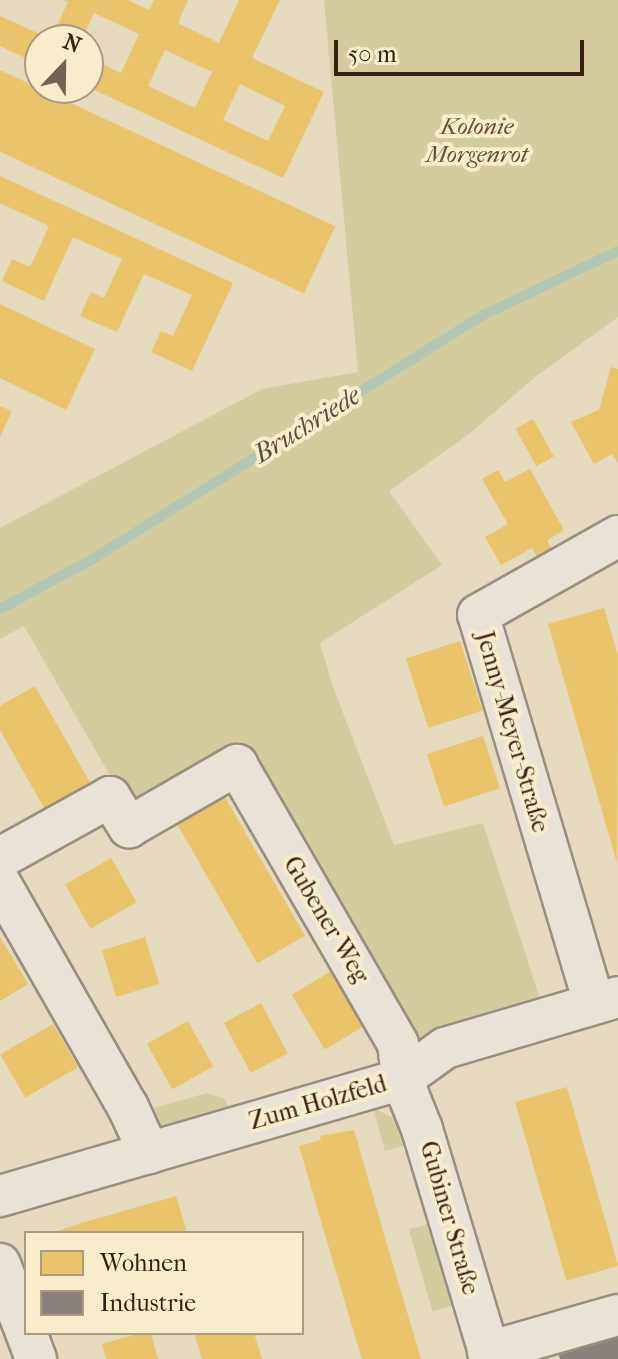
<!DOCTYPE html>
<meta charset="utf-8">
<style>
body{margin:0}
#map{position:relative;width:618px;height:1359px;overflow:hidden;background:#e5dabe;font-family:"IM FELL French Canon",serif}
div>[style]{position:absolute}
.green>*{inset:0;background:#d2cc9f;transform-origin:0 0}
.homes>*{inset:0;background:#e9c46a;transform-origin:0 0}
.industry>*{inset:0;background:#8a817c}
.stream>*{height:10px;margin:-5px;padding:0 5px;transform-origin:5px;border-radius:5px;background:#b2c6b1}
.roads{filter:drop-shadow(2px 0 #988f7e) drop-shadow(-2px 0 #988f7e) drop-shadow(0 2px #988f7e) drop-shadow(0 -2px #988f7e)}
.minor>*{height:40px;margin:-20px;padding:0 20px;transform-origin:20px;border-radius:20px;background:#e8e3d6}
span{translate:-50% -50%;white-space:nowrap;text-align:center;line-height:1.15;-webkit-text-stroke:8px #f8eccb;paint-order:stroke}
.park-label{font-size:24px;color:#635036;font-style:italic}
.street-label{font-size:24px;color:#3a2014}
.water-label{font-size:26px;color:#574f41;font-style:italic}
.legend{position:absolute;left:24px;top:1231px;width:280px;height:104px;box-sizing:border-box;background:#f8eccb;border:2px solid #ac9a82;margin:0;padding:10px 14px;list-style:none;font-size:24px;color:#3a2014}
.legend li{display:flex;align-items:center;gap:16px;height:40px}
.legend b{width:40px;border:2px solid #ac9a82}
.north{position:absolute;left:24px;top:24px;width:80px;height:80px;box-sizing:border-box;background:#f8eccb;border:2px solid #ac9a82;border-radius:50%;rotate:22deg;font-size:22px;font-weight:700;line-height:32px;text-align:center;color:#3a2014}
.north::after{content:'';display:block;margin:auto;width:28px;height:36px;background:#766150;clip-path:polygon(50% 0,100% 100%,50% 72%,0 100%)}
.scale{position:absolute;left:334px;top:40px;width:250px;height:36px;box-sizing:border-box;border:4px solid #3a2014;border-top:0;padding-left:10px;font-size:24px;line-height:28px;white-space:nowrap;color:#3a2014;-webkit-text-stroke:6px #f8eccb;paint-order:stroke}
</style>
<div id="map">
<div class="green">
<i style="clip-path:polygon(324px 0,618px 0,618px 317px,535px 377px,469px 434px,389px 491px,442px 565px,320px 643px,333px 687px,394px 845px,483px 823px,541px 1002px,409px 1040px,241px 751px,131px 812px,24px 626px,0 639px,0 528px,262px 389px,358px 372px)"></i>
<i style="clip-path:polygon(207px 1093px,225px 1099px,229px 1110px,162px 1133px,140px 1112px)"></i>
<i style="clip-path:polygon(373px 1108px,398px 1120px,408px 1144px,385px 1151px)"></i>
<i style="left:432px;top:1223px;width:85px;height:24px;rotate:74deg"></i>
</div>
<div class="homes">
<i style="clip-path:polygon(evenodd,63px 0,128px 0,149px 10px,154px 0,188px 0,178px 23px,219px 43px,239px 0,280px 0,252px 58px,324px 92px,283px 178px,88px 87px,88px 57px,121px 73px,139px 34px,94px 13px,82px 40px,40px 40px,40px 65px,0 46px,0 16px,51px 39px,68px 2px,63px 0,165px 50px,212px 72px,195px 108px,148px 86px,165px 50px,63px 0,240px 84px,285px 106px,268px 141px,223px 120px,240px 84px)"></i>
<i style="left:0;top:70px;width:370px;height:74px;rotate:25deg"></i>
<i style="clip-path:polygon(0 176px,233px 283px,192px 371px,151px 352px,161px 331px,173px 336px,192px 295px,144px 274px,117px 332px,80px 316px,91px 292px,104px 298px,122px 259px,73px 237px,44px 301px,2px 281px,12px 259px,30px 267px,49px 226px,0 203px)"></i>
<i style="clip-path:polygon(0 304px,95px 349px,66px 410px,0 378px)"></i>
<i style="clip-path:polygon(611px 367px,618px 369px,618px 463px,612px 454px,594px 464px,571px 422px,599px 410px)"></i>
<i style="clip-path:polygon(0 406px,12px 411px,0 437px)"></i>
<i style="left:533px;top:419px;width:43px;height:20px;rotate:61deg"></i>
<i style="clip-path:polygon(530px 469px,564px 530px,547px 540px,552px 550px,538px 558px,532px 548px,501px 565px,485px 537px,508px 524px,482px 479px,498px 470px,505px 482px)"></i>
<i style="clip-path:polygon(604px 608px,618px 655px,617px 863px,548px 624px)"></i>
<i style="left:460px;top:641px;width:73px;height:57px;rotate:72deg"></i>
<i style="clip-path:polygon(35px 686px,98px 796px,52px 822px,0 730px,0 706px)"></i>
<i style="left:483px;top:736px;width:55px;height:59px;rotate:72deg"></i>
<i style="left:222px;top:792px;width:166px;height:55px;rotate:60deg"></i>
<i style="left:111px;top:858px;width:51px;height:53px;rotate:60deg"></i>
<i style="clip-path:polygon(0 937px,28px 984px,0 1001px)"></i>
<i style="left:145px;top:937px;width:49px;height:45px;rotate:73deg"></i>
<i style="left:333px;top:970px;width:64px;height:48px;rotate:59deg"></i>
<i style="left:261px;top:1003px;width:57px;height:42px;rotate:62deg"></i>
<i style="left:188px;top:1021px;width:52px;height:47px;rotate:61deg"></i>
<i style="left:53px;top:1024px;width:50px;height:61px;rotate:60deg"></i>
<i style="left:567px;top:1087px;width:186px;height:54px;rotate:74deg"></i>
<i style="clip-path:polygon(354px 1130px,388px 1248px,421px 1359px,362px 1359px,351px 1323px,299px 1146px,321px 1140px,320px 1136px)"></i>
<i style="clip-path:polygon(176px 1196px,187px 1233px,52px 1233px,78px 1224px)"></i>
<i style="clip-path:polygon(140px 1333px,151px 1333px,158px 1359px,106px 1359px,102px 1344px)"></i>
<i style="clip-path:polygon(194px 1333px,254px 1333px,262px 1359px,202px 1359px)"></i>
</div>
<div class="industry">
<i style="clip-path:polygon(618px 1337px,618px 1359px,560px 1359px,559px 1355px)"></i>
</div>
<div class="stream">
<i style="left:0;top:609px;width:103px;rotate:-28.3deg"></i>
<i style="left:91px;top:560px;width:460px;rotate:-32deg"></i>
<i style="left:481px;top:316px;width:152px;rotate:-25.4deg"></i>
</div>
<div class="roads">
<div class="minor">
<i style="left:0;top:858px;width:126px;rotate:-29deg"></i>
<i style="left:110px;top:797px;width:36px;rotate:58deg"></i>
<i style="left:129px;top:827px;width:125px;rotate:-29.9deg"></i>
<i style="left:237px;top:765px;width:322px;rotate:60deg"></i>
<i style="left:398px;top:1044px;width:35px;rotate:83deg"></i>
<i style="left:402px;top:1079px;width:54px;rotate:68.2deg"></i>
<i style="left:422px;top:1129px;width:240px;rotate:73.3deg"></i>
<i style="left:0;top:883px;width:258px;rotate:60.3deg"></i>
<i style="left:128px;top:1107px;width:51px;rotate:65.5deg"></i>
<i style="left:594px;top:1003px;width:405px;rotate:-106.6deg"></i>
<i style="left:478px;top:615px;width:161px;rotate:-29.4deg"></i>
<i style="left:0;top:1196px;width:419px;rotate:-16.2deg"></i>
<i style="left:402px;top:1079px;width:53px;rotate:-35.8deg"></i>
<i style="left:445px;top:1048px;width:180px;rotate:-16.4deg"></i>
<i style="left:0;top:1264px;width:102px;rotate:69.2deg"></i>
<i style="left:488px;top:1352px;width:135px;rotate:-15.9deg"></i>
</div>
</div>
<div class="park-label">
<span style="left:477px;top:141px">Kolonie<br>Morgenrot</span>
</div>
<div class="street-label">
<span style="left:512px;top:732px;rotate:74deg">Jenny-Meyer-Straße</span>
<span style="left:326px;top:920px;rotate:59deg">Gubener Weg</span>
<span style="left:318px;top:1103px;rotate:-16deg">Zum Holzfeld</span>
<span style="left:449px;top:1218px;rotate:74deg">Gubiner Straße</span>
</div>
<div class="water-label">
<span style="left:307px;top:425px;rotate:-32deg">Bruchriede</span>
</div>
<ul class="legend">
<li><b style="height:22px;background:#e9c46a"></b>Wohnen</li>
<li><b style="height:22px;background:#8a817c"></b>Industrie</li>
</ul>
<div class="north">N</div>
<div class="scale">50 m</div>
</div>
